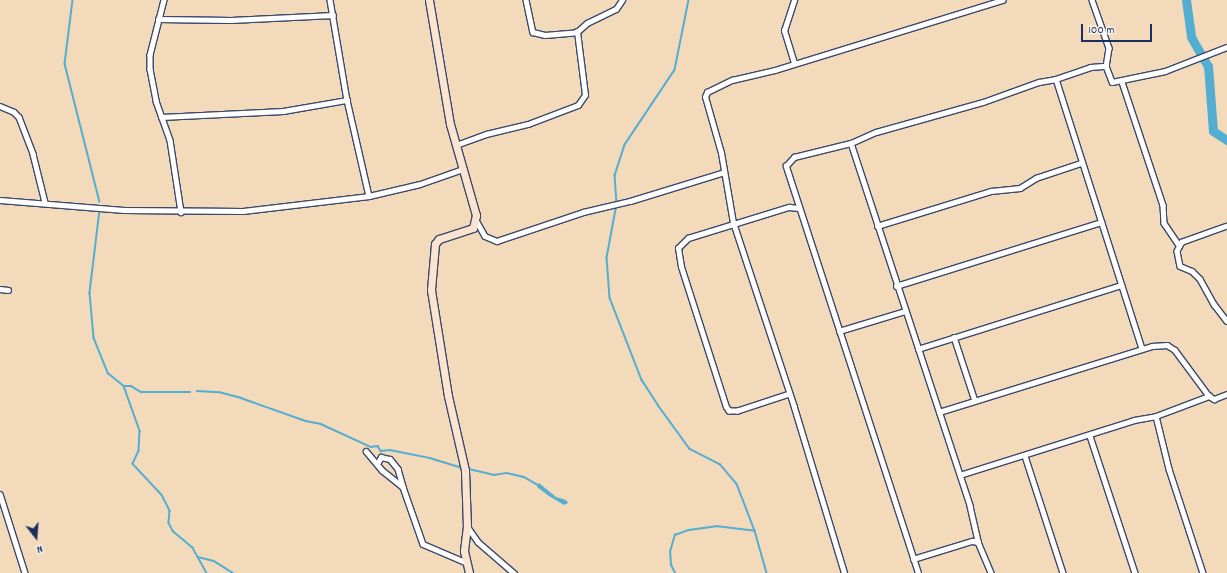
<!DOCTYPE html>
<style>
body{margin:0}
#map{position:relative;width:1227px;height:573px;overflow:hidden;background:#f3daba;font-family:Dekko,sans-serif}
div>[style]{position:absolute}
.water>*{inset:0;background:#53aed1}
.stream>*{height:1.5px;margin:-0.75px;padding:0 0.75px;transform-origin:0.75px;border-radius:0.75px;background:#53aed1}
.river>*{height:9px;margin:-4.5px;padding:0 4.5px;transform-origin:4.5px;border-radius:4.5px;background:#53aed1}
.roads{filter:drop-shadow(1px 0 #3b496c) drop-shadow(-1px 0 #3b496c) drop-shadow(0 1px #3b496c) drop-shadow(0 -1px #3b496c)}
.street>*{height:4.5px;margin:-2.25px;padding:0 2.25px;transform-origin:2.25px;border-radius:2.25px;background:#fff}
.secondary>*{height:7px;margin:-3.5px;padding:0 3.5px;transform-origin:3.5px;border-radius:3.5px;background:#fce5d0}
span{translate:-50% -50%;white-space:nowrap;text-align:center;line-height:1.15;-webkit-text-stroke:3.5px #f7f3e8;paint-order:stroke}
.north{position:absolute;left:16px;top:517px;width:40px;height:40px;-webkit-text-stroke:3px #f7f3e8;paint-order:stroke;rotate:163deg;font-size:11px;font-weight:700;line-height:16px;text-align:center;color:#1b2f5e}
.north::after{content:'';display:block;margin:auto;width:14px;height:18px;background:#1b2f5e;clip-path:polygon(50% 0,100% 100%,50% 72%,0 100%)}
.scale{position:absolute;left:1081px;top:24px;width:71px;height:18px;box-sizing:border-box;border:2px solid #1b2f5e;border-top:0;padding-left:5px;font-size:12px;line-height:14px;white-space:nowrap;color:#1b2f5e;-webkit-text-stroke:3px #f7f3e8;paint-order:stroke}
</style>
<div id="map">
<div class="water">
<i style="clip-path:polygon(539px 483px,556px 497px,566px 500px,568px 503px,564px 505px,549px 496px,537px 487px)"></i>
</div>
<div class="stream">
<i style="left:73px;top:0;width:64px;rotate:97.1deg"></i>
<i style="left:65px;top:64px;width:142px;rotate:75.8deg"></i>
<i style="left:689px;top:0;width:71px;rotate:101.3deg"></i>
<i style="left:675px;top:70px;width:90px;rotate:123.7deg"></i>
<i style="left:625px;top:145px;width:32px;rotate:108deg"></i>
<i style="left:615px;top:175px;width:29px;rotate:86deg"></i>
<i style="left:617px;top:204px;width:55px;rotate:100.5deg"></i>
<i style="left:607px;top:258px;width:40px;rotate:85.7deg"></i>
<i style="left:610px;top:298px;width:88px;rotate:68.7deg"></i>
<i style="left:642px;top:380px;width:30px;rotate:57deg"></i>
<i style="left:658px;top:405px;width:54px;rotate:54deg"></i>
<i style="left:690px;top:449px;width:34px;rotate:27deg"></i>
<i style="left:720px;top:464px;width:26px;rotate:50deg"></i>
<i style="left:737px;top:484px;width:50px;rotate:69deg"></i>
<i style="left:755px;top:531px;width:44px;rotate:74.1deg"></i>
<i style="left:100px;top:210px;width:84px;rotate:96.9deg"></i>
<i style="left:90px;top:293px;width:45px;rotate:84.9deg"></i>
<i style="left:94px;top:338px;width:38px;rotate:68deg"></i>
<i style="left:108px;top:373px;width:21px;rotate:39deg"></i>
<i style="left:124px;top:386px;width:48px;rotate:70.4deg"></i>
<i style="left:140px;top:431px;width:20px;rotate:93deg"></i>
<i style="left:139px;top:451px;width:14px;rotate:115deg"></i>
<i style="left:133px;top:464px;width:42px;rotate:46.9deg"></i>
<i style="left:162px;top:495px;width:18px;rotate:63deg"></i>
<i style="left:170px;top:511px;width:12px;rotate:95deg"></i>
<i style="left:169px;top:523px;width:9px;rotate:63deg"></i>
<i style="left:173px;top:531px;width:26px;rotate:40deg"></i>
<i style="left:193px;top:548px;width:29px;rotate:61deg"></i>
<i style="left:124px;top:386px;width:7px"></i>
<i style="left:131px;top:386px;width:12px;rotate:31deg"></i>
<i style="left:141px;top:392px;width:49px"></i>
<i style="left:197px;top:391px;width:22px;rotate:3deg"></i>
<i style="left:219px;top:392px;width:23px;rotate:15deg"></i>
<i style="left:241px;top:398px;width:69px;rotate:19.5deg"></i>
<i style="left:306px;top:421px;width:15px;rotate:11deg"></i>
<i style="left:321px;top:424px;width:55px;rotate:24.7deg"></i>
<i style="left:371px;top:447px;width:7px;rotate:-8deg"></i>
<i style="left:378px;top:446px;width:6px;rotate:59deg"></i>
<i style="left:381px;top:451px;width:9px;rotate:-6deg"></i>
<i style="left:390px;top:450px;width:41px;rotate:11.3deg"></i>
<i style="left:430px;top:458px;width:31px;rotate:17deg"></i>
<i style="left:469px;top:469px;width:26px;rotate:13deg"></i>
<i style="left:494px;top:475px;width:13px;rotate:-9deg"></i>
<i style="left:507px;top:473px;width:17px;rotate:13deg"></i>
<i style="left:524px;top:477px;width:16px;rotate:30deg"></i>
<i style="left:198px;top:557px;width:16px;rotate:14deg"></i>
<i style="left:214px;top:561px;width:22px;rotate:32deg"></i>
<i style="left:675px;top:573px;width:9px;rotate:-117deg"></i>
<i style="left:671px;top:565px;width:13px;rotate:-94deg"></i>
<i style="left:670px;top:552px;width:18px;rotate:-74deg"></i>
<i style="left:675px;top:535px;width:15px;rotate:-20deg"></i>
<i style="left:689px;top:530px;width:27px;rotate:-8deg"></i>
<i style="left:716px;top:526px;width:39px;rotate:7deg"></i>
</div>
<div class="river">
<i style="left:1186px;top:0;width:37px;rotate:82deg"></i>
<i style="left:1191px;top:37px;width:34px;rotate:60deg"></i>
<i style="left:1208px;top:66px;width:65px;rotate:85.6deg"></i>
<i style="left:1213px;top:131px;width:17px;rotate:33deg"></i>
</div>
<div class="roads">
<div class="street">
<i style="left:164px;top:0;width:57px;rotate:104.3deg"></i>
<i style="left:150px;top:55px;width:14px;rotate:90deg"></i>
<i style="left:150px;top:69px;width:33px;rotate:79deg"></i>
<i style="left:156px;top:101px;width:41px;rotate:70.3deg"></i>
<i style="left:170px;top:140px;width:73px;rotate:81.3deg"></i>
<i style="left:330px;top:0;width:101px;rotate:80.4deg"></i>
<i style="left:347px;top:100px;width:98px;rotate:77.1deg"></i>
<i style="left:526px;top:0;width:33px;rotate:78deg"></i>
<i style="left:533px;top:32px;width:12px;rotate:14deg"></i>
<i style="left:545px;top:35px;width:32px;rotate:-5deg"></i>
<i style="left:1092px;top:0;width:51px;rotate:70.5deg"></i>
<i style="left:1109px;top:48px;width:18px;rotate:99deg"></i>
<i style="left:1106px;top:66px;width:17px;rotate:69deg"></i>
<i style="left:1112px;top:82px;width:54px;rotate:-11.7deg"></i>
<i style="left:1165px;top:71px;width:66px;rotate:-21.2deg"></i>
<i style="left:158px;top:19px;width:73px;rotate:0.8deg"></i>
<i style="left:231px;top:20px;width:102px;rotate:-2.8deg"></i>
<i style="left:794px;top:63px;width:34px;rotate:-107deg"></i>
<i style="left:784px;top:31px;width:33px;rotate:-72deg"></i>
<i style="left:1056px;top:79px;width:282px;rotate:72.3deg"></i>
<i style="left:1122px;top:82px;width:130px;rotate:71.6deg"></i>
<i style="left:1163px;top:205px;width:18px;rotate:87deg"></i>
<i style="left:1164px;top:223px;width:27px;rotate:56deg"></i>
<i style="left:0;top:106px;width:15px;rotate:23deg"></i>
<i style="left:14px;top:112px;width:7px;rotate:45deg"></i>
<i style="left:19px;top:117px;width:40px;rotate:69deg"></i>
<i style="left:33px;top:154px;width:49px;rotate:76deg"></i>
<i style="left:161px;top:117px;width:122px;rotate:-2.8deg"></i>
<i style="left:283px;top:111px;width:65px;rotate:-9.8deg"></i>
<i style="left:851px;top:143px;width:382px;rotate:71.8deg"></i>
<i style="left:970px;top:506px;width:37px;rotate:77deg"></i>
<i style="left:456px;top:145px;width:32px;rotate:-20deg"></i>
<i style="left:486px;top:134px;width:43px;rotate:-13.4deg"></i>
<i style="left:528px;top:124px;width:53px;rotate:-20.8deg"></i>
<i style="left:578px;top:105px;width:12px;rotate:-55deg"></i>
<i style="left:585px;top:95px;width:64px;rotate:-97.2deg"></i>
<i style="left:577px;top:32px;width:13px;rotate:-42deg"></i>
<i style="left:587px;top:23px;width:32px;rotate:-26deg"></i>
<i style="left:616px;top:9px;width:11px;rotate:-56deg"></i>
<i style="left:0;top:200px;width:124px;rotate:4.6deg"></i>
<i style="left:124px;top:210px;width:119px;rotate:0.5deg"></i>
<i style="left:243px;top:211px;width:127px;rotate:-6.8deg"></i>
<i style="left:369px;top:196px;width:52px;rotate:-13.2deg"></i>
<i style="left:420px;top:184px;width:46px;rotate:-19.2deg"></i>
<i style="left:476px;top:220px;width:18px;rotate:61deg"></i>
<i style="left:485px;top:236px;width:13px;rotate:23deg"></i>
<i style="left:497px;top:241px;width:91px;rotate:-18.6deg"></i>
<i style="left:583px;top:212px;width:48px;rotate:-13.2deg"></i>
<i style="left:630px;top:201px;width:98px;rotate:-17.1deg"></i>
<i style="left:877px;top:226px;width:119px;rotate:-17.1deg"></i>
<i style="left:991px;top:191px;width:29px;rotate:-6deg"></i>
<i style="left:1020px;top:188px;width:19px;rotate:-32deg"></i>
<i style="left:1036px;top:178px;width:47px;rotate:-18.4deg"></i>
<i style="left:1227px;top:226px;width:48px;rotate:160.4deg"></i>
<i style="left:1182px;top:242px;width:10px;rotate:119deg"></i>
<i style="left:1177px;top:251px;width:15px;rotate:79deg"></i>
<i style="left:1180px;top:266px;width:13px;rotate:23deg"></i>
<i style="left:1192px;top:271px;width:11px;rotate:45deg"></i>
<i style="left:1200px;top:279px;width:29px;rotate:61deg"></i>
<i style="left:1214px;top:304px;width:21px;rotate:53deg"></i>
<i style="left:896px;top:286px;width:215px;rotate:-17.3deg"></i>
<i style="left:0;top:289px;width:8px;rotate:7deg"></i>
<i style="left:839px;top:331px;width:69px;rotate:-16.9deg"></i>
<i style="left:954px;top:337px;width:67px;rotate:71.8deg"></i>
<i style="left:918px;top:349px;width:213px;rotate:-17.5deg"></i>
<i style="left:789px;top:394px;width:54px;rotate:161.6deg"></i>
<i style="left:738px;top:411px;width:9px;rotate:180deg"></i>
<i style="left:729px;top:411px;width:5px;rotate:-127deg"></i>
<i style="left:726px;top:407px;width:147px;rotate:-107.8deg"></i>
<i style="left:681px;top:267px;width:19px;rotate:-99deg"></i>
<i style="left:678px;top:248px;width:14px;rotate:-45deg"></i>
<i style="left:688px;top:238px;width:106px;rotate:-17.1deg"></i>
<i style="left:789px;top:207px;width:9px;rotate:6deg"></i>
<i style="left:939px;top:412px;width:223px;rotate:-17.2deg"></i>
<i style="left:1152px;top:346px;width:15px;rotate:-4deg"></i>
<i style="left:1167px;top:345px;width:9px;rotate:32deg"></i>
<i style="left:1175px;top:350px;width:57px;rotate:53.5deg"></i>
<i style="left:1209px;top:396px;width:6px;rotate:31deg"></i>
<i style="left:1214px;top:399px;width:14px;rotate:-21deg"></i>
<i style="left:1156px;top:416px;width:55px;rotate:76.2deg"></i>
<i style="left:1169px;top:469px;width:109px;rotate:71.9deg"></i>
<i style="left:1090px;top:436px;width:144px;rotate:71.8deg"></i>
<i style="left:366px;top:451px;width:25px;rotate:50deg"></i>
<i style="left:382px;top:470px;width:27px;rotate:39deg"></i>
<i style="left:403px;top:487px;width:60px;rotate:70.7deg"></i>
<i style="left:423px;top:544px;width:46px;rotate:23.2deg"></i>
<i style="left:1025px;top:456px;width:123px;rotate:72deg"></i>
<i style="left:377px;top:464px;width:8px;rotate:-60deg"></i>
<i style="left:381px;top:457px;width:9px;rotate:13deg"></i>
<i style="left:390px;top:459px;width:13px;rotate:51deg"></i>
<i style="left:398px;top:469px;width:18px;rotate:74deg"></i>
<i style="left:960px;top:475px;width:182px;rotate:-17.5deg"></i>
<i style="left:1134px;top:420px;width:22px;rotate:-10deg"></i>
<i style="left:1156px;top:416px;width:57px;rotate:-20.7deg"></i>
<i style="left:0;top:494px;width:83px;rotate:72.4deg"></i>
<i style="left:467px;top:526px;width:19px;rotate:55deg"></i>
<i style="left:478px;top:542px;width:48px;rotate:40.7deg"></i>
<i style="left:913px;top:559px;width:62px;rotate:-17deg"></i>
<i style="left:972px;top:541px;width:6px;rotate:9deg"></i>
<i style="left:978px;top:542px;width:34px;rotate:67deg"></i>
<i style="left:844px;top:573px;width:173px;rotate:-106.8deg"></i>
<i style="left:794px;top:407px;width:194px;rotate:-108.3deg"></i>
<i style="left:733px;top:223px;width:71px;rotate:-99.7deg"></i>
<i style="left:721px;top:153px;width:58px;rotate:-105.9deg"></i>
<i style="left:705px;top:97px;width:5px;rotate:-68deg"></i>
<i style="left:707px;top:92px;width:28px;rotate:-26deg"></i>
<i style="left:732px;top:80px;width:44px;rotate:-13.1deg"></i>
<i style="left:775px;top:70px;width:238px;rotate:-17.1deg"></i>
<i style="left:918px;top:573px;width:428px;rotate:-108deg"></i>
<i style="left:786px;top:166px;width:12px;rotate:-48deg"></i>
<i style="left:794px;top:157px;width:59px;rotate:-13.8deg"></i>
<i style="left:851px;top:143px;width:27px;rotate:-24deg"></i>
<i style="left:876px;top:132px;width:111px;rotate:-15.7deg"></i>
<i style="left:983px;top:102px;width:59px;rotate:-19.7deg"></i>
<i style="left:1039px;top:82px;width:17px;rotate:-10deg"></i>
<i style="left:1056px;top:79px;width:36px;rotate:-19deg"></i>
<i style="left:1090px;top:67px;width:16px;rotate:-4deg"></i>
</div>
<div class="secondary">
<i style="left:429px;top:0;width:126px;rotate:80.4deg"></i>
<i style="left:450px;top:124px;width:95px;rotate:74.1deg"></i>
<i style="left:476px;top:215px;width:13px;rotate:103deg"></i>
<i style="left:473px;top:228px;width:36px;rotate:162deg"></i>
<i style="left:439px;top:239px;width:6px;rotate:129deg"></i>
<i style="left:435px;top:244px;width:46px;rotate:95deg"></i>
<i style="left:431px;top:290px;width:107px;rotate:80.9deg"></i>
<i style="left:448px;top:396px;width:76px;rotate:77.1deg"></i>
<i style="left:465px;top:470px;width:56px;rotate:88deg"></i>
<i style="left:467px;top:526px;width:25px;rotate:97deg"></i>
<i style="left:464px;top:551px;width:23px;rotate:77deg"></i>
</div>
</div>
<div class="north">N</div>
<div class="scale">100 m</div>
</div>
